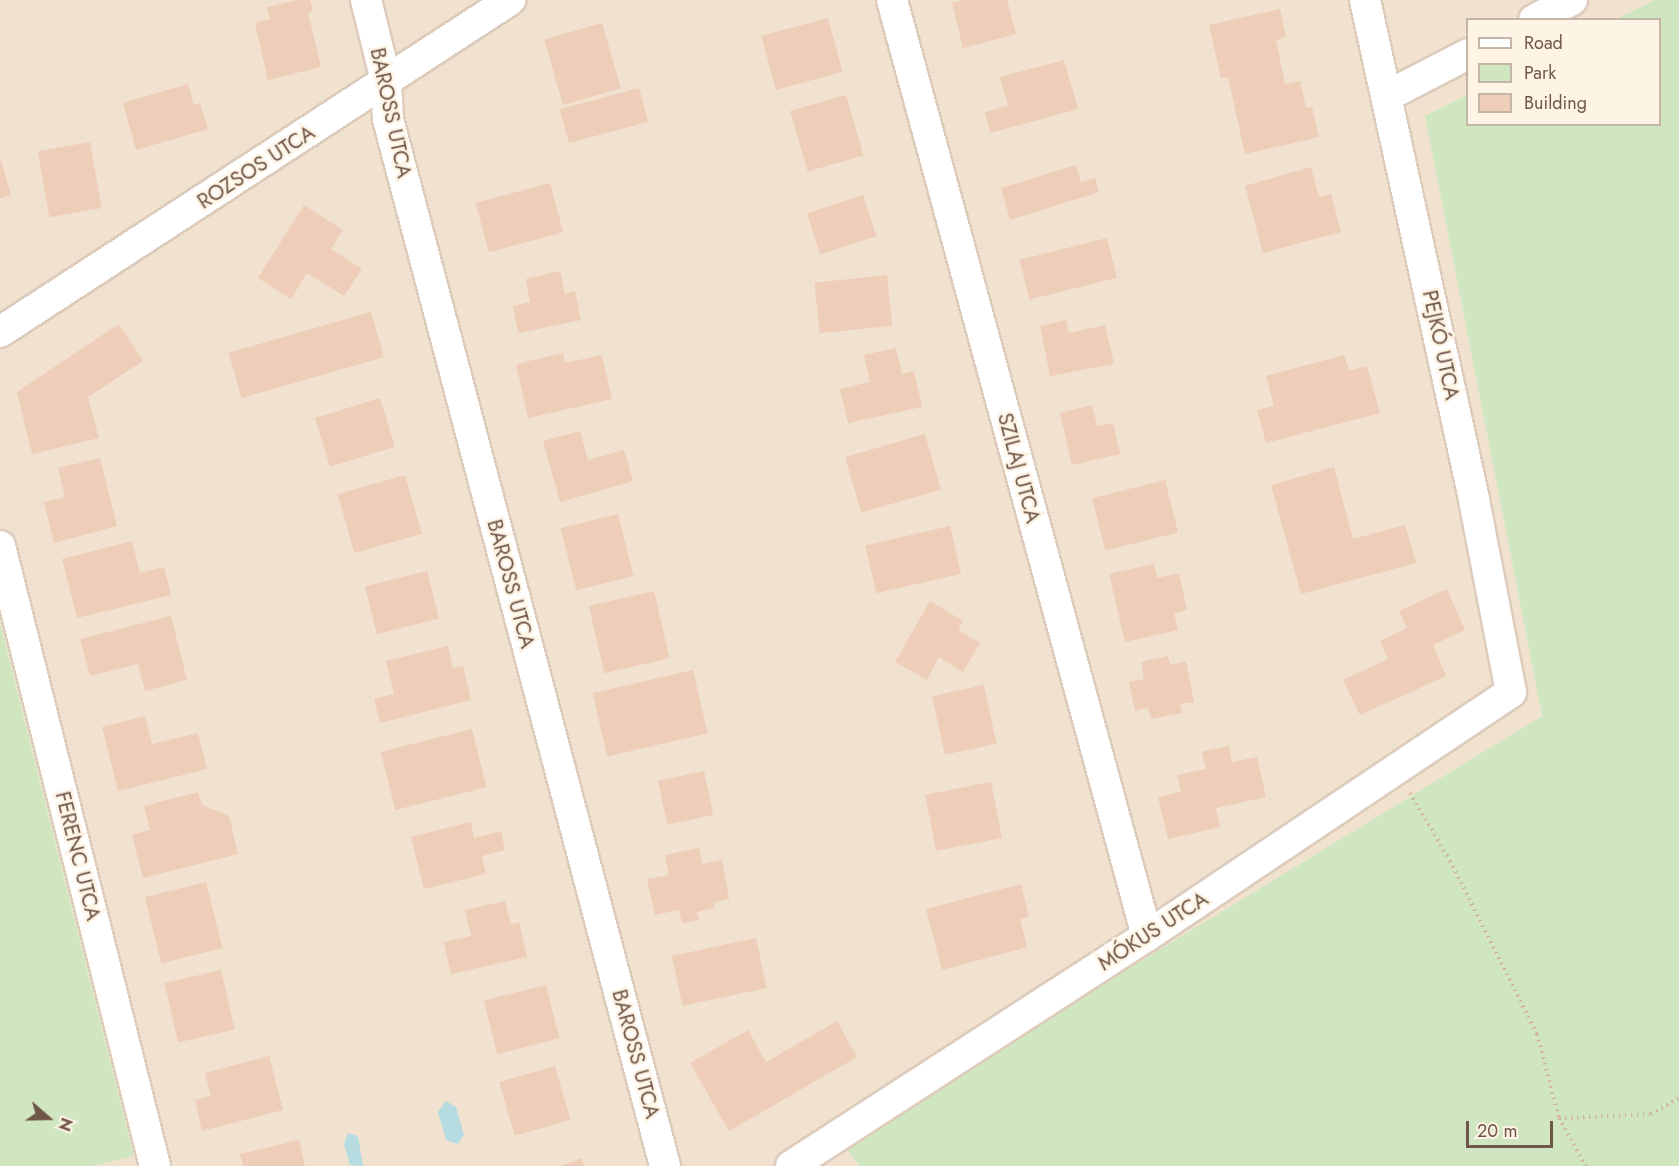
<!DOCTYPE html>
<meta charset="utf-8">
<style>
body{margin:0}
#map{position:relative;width:1679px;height:1166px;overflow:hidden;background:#faf0e0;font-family:Jost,sans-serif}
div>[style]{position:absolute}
.residential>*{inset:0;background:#f1e1cf}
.green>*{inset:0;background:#d0e6c0}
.water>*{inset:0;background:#b6dce2}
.building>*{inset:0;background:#eecdb9;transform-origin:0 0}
.path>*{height:4px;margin-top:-2px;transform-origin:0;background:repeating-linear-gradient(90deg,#d2b19d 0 1.5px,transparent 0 6px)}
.roads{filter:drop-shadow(2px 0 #ddccbc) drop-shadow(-2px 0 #ddccbc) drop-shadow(0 2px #ddccbc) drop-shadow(0 -2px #ddccbc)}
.minor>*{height:30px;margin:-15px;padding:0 15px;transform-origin:15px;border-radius:15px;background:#fff}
span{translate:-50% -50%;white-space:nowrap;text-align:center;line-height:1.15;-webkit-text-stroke:5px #fef4e5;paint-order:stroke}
.street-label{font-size:21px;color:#6f5649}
.legend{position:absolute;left:1466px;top:18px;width:195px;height:108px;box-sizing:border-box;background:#fef4e5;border:2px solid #c5b5a7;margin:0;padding:8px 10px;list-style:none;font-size:18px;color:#6f5649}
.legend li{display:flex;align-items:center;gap:12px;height:30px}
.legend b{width:30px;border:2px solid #c5b5a7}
.north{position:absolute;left:18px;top:1088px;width:60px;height:60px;-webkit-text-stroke:4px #fef4e5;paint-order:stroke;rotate:110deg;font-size:16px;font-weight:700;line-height:24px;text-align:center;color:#6f5649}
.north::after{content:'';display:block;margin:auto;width:21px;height:27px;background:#6f5649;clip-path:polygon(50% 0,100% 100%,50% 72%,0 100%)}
.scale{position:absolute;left:1466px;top:1121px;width:87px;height:27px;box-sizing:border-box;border:3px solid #6f5649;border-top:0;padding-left:8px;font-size:18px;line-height:21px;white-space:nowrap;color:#6f5649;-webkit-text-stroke:4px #fef4e5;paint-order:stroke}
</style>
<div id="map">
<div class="residential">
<i style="clip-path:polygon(0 0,1655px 0,1616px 19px,1468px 20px,1467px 95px,1425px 116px,1542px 716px,844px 1143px,859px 1166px,93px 1166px,134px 1155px,0 622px)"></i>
</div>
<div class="green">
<i style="clip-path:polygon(1655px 0,1679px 0,1679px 1166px,859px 1166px,843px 1143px,1542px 716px,1425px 116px,1467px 95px,1468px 124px,1660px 124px,1660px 20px,1616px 19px)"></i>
<i style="clip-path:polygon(0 622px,134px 1156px,93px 1166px,0 1166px)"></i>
</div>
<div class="water">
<i style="clip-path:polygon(446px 1101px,456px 1107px,464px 1135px,458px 1144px,446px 1140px,438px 1112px)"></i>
<i style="clip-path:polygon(348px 1133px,358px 1136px,363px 1166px,350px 1165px,344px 1144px)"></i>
</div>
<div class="building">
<i style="clip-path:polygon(298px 0,310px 0,313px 11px,308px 12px,321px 67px,268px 80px,255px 23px,270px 19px,267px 7px)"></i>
<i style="clip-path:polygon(963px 0,1007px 0,1016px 34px,963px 48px,952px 3px)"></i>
<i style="clip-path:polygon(1280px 9px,1286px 37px,1276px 40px,1285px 84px,1300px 81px,1306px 108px,1312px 107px,1319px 137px,1245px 154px,1228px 77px,1221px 78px,1209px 25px)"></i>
<i style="left:828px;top:18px;width:56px;height:69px;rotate:75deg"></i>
<i style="left:602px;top:23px;width:68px;height:60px;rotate:74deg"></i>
<i style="clip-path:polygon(1064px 60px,1078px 109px,990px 133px,985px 112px,1008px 106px,1000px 77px)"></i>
<i style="clip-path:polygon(188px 84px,194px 105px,200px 103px,208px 129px,136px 150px,123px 103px)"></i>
<i style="left:639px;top:88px;width:35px;height:82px;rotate:75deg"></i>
<i style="left:846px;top:95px;width:63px;height:58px;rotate:74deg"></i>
<i style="left:90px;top:142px;width:67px;height:53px;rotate:80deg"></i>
<i style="clip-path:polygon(0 157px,11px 195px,0 198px)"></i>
<i style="clip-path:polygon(1076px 165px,1081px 183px,1095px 178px,1099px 192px,1010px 220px,1001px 188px)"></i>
<i style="clip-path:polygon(1311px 167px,1319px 197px,1331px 194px,1341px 232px,1263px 253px,1245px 186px)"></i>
<i style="left:550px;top:183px;width:51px;height:77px;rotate:75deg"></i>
<i style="left:863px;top:195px;width:43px;height:59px;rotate:72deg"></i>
<i style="clip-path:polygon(304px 205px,343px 230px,331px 249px,362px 269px,344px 296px,307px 273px,291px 299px,258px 278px)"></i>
<i style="left:1107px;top:238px;width:41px;height:90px;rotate:76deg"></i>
<i style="clip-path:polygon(560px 271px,565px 294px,575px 291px,581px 320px,518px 333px,513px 306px,530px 302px,526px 279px)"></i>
<i style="left:887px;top:275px;width:51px;height:73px;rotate:84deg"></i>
<i style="left:371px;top:312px;width:47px;height:148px;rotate:74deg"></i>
<i style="clip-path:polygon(1066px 320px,1069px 333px,1105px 325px,1114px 364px,1050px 376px,1040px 326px)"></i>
<i style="clip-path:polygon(119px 324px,143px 361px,88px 397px,99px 438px,32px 454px,17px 392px)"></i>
<i style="clip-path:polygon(896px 348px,902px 374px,914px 371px,922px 407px,848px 423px,840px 389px,870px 382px,864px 355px)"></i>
<i style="clip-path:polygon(563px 353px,565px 363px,602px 355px,612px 399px,528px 418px,516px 364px)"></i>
<i style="clip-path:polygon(1344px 355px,1349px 371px,1367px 366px,1380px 413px,1266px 443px,1257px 410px,1274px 406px,1266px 376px)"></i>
<i style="left:380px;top:398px;width:51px;height:68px;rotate:73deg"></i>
<i style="clip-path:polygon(1092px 405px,1097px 426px,1113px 423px,1120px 454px,1072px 465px,1060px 413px)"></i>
<i style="clip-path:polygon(580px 431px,588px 460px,624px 450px,633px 481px,560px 502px,543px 441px)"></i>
<i style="left:925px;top:434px;width:58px;height:83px;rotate:74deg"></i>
<i style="clip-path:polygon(100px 458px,117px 526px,54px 543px,44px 502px,65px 497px,58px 468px)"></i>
<i style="clip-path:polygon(1334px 467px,1353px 539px,1405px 525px,1416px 563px,1301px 594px,1271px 485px)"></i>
<i style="left:405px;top:475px;width:61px;height:70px;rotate:74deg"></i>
<i style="left:1165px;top:480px;width:54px;height:75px;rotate:76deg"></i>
<i style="left:618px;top:514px;width:64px;height:59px;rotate:76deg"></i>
<i style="left:950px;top:526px;width:49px;height:87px;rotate:77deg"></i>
<i style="clip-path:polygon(132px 541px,140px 573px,164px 567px,171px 595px,77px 618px,62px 559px)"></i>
<i style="clip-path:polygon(1154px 564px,1157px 578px,1179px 573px,1187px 610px,1174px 613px,1178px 630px,1125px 642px,1109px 574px)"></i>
<i style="left:427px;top:571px;width:49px;height:64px;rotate:76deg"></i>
<i style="clip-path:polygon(1447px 589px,1465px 630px,1433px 645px,1446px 676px,1360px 715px,1343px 680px,1388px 659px,1380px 641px,1407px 628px,1399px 611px)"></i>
<i style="left:654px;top:591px;width:69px;height:67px;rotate:77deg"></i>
<i style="clip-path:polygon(930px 601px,963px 621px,958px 630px,980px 643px,963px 672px,939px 657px,927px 680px,895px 662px)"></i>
<i style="clip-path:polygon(171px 616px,187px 680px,145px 691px,138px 664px,90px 676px,80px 639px)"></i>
<i style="clip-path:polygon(448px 646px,453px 669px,463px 666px,471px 700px,380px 723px,374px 699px,394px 694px,386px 661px)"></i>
<i style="clip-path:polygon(1168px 656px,1170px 665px,1186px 661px,1194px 702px,1180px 704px,1182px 713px,1151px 719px,1148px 708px,1135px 711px,1129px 682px,1144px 679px,1141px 662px)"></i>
<i style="left:693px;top:670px;width:65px;height:103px;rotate:77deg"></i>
<i style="left:984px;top:685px;width:60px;height:53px;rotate:78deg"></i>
<i style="clip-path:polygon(145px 716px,152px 744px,198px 733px,207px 769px,118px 791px,102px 727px)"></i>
<i style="left:472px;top:729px;width:60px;height:94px;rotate:76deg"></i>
<i style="clip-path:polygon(1229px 746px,1232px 762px,1257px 757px,1266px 797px,1216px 808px,1220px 827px,1168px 839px,1158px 797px,1181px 792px,1177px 775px,1206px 769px,1202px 752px)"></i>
<i style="left:704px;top:771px;width:45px;height:47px;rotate:78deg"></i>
<i style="left:991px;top:782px;width:57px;height:67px;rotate:79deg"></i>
<i style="clip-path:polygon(198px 792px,202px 805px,229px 816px,238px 854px,143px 878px,132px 835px,150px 830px,144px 806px)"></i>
<i style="clip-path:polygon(471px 822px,474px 838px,501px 831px,505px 850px,482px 856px,486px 874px,424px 889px,411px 837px)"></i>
<i style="clip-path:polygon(699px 848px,702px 864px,722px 860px,729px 899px,714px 902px,715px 908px,697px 912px,699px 920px,682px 923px,679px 910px,655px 915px,647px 879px,669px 875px,665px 855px)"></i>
<i style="left:206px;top:882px;width:68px;height:63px;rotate:76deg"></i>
<i style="clip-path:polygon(1021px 884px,1029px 917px,1020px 919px,1027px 947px,942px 970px,926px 909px)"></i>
<i style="clip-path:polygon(505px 901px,511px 925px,519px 922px,527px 957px,451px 974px,444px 942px,471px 936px,465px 910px)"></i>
<i style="left:756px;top:938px;width:51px;height:86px;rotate:78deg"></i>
<i style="left:221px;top:970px;width:61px;height:58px;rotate:77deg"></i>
<i style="left:546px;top:985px;width:55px;height:64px;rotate:76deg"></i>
<i style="clip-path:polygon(837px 1021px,857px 1057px,729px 1131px,690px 1063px,748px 1030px,766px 1062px)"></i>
<i style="clip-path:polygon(269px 1056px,283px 1110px,202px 1131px,195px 1100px,211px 1096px,205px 1073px)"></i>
<i style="left:555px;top:1066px;width:56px;height:58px;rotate:74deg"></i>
<i style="clip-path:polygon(299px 1140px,305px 1166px,243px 1166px,240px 1154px)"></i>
<i style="clip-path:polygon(582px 1158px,584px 1166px,561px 1166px)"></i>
</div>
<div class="path">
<i style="left:1410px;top:793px;width:79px;rotate:59.5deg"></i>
<i style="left:1450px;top:861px;width:194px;rotate:63.3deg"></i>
<i style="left:1537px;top:1034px;width:87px;rotate:75.3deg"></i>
<i style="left:1559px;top:1118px;width:55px;rotate:60.6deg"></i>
<i style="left:1559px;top:1118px;width:92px;rotate:-2.5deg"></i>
<i style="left:1651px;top:1114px;width:32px;rotate:-30deg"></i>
</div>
<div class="roads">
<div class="minor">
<i style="left:366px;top:0;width:83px;rotate:76.1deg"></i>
<i style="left:386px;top:81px;width:38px;rotate:87deg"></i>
<i style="left:388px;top:119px;width:1083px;rotate:75.18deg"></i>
<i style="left:892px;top:0;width:970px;rotate:74.76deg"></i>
<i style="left:1534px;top:20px;width:43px;rotate:-27.8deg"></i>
<i style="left:1387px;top:96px;width:91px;rotate:-27.4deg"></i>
<i style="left:0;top:332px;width:609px;rotate:-33.06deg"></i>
<i style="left:0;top:546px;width:639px;rotate:75.96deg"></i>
<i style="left:791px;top:1166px;width:424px;rotate:-32.9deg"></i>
<i style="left:1147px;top:936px;width:438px;rotate:-33.8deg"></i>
<i style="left:1511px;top:692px;width:197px;rotate:-100.9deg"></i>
<i style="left:1474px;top:499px;width:511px;rotate:-102.32deg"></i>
</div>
</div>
<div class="street-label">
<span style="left:391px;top:113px;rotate:78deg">BAROSS UTCA</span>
<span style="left:256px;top:167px;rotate:-33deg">ROZSOS UTCA</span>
<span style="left:1441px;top:345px;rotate:78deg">PEJKÓ UTCA</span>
<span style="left:1019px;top:468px;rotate:75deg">SZILAJ UTCA</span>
<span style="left:511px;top:584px;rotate:75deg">BAROSS UTCA</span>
<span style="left:78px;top:856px;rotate:76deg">FERENC UTCA</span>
<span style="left:1153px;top:931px;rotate:-33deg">MÓKUS UTCA</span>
<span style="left:636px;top:1054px;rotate:75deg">BAROSS UTCA</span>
</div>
<ul class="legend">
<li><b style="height:8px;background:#fff"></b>Road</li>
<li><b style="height:16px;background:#d0e6c0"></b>Park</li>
<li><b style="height:16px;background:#eecdb9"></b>Building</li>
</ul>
<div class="north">N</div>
<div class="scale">20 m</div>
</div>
